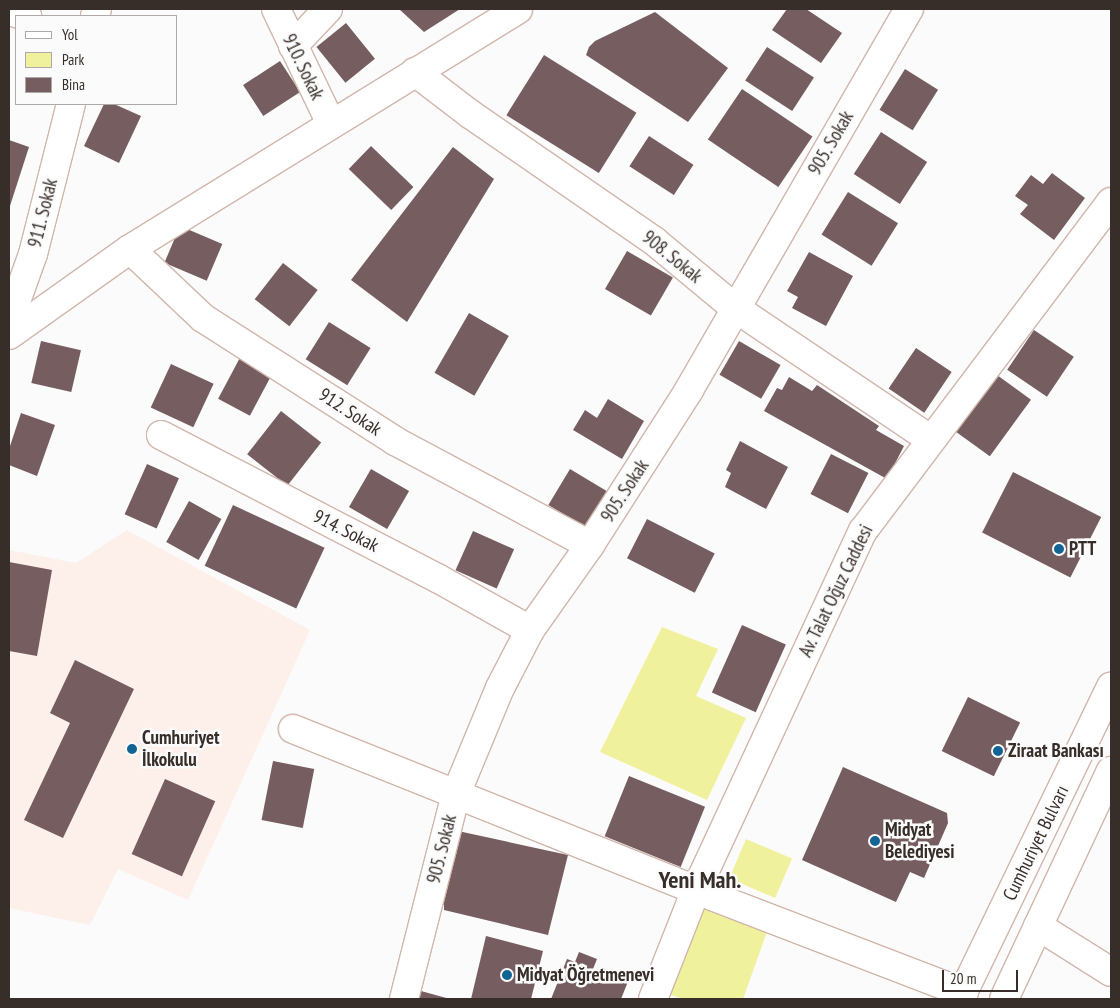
<!DOCTYPE html>
<meta charset="utf-8">
<style>
body{margin:0}
#map{position:relative;width:1120px;height:1008px;overflow:hidden;background:#fbfbfb;font-family:"PT Sans Narrow",sans-serif}
div>[style]{position:absolute}
.built>*{inset:0;background:#fdefe9}
.green>*{inset:0;background:#f0f19d;transform-origin:0 0}
.building>*{inset:0;background:#765d5f;transform-origin:0 0}
.roads{filter:drop-shadow(1px 0 #d0b6ac) drop-shadow(-1px 0 #d0b6ac) drop-shadow(0 1px #d0b6ac) drop-shadow(0 -1px #d0b6ac)}
.minor>*{height:28px;margin:-14px;padding:0 14px;transform-origin:14px;border-radius:14px;background:#fff}
.major>*{height:28px;margin:-14px;padding:0 14px;transform-origin:14px;border-radius:14px;background:#fff}
.dots>*{width:14px;height:14px;translate:-50% -50%;box-sizing:border-box;border:2px solid #fbfbfb;border-radius:50%}
span{translate:-50% -50%;white-space:nowrap;text-align:center;line-height:1.15;-webkit-text-stroke:5px #fbfbfb;paint-order:stroke}
.street-label{font-size:19px;color:#372d29}
.poi-label{font-size:19px;color:#372d29;font-weight:700}
.left{translate:0 -50%;text-align:left}
.district-label{font-size:24px;color:#372d29;font-weight:700}
.frame{position:absolute;inset:0;border:10px solid #372d29;pointer-events:none}
.legend{position:absolute;left:15px;top:15px;width:162px;height:90px;box-sizing:border-box;background:#fbfbfb;border:1px solid #ada9a7;margin:0;padding:6px 9px;list-style:none;font-size:15px;color:#372d29}
.legend li{display:flex;align-items:center;gap:10px;height:25px}
.legend b{width:25px;border:1px solid #ada9a7}
.scale{position:absolute;left:942px;top:970px;width:76px;height:22px;box-sizing:border-box;border:2px solid #372d29;border-top:0;padding-left:6px;font-size:15px;line-height:18px;white-space:nowrap;color:#372d29;-webkit-text-stroke:4px #fbfbfb;paint-order:stroke}
</style>
<div id="map">
<div class="built">
<i style="clip-path:polygon(127px 530px,310px 630px,188px 900px,118px 869px,90px 925px,9px 908px,9px 550px,76px 563px)"></i>
</div>
<div class="green">
<i style="clip-path:polygon(662px 627px,718px 649px,696px 696px,746px 718px,707px 800px,600px 752px)"></i>
<i style="left:746px;top:839px;width:50px;height:43px;rotate:23deg"></i>
<i style="clip-path:polygon(711px 908px,768px 929px,743px 999px,684px 999px,667px 994px,701px 909px)"></i>
</div>
<div class="building">
<i style="clip-path:polygon(399px 9px,460px 9px,424px 32px)"></i>
<i style="clip-path:polygon(787px 9px,806px 9px,842px 33px,821px 63px,772px 30px)"></i>
<i style="clip-path:polygon(655px 12px,728px 68px,688px 122px,586px 55px,589px 47px,595px 41px)"></i>
<i style="left:346px;top:23px;width:46px;height:38px;rotate:51deg"></i>
<i style="left:767px;top:47px;width:56px;height:40px;rotate:33deg"></i>
<i style="left:544px;top:55px;width:109px;height:71px;rotate:32deg"></i>
<i style="left:280px;top:61px;width:37px;height:44px;rotate:57deg"></i>
<i style="left:905px;top:69px;width:39px;height:48px;rotate:32deg"></i>
<i style="left:742px;top:89px;width:85px;height:61px;rotate:34deg"></i>
<i style="clip-path:polygon(104px 104px,114px 104px,141px 116px,119px 163px,84px 146px)"></i>
<i style="left:881px;top:132px;width:55px;height:50px;rotate:33deg"></i>
<i style="left:649px;top:136px;width:53px;height:36px;rotate:33deg"></i>
<i style="clip-path:polygon(9px 140px,29px 147px,9px 209px)"></i>
<i style="left:371px;top:146px;width:59px;height:32px;rotate:44deg"></i>
<i style="clip-path:polygon(453px 147px,494px 179px,407px 322px,351px 280px)"></i>
<i style="clip-path:polygon(1052px 173px,1085px 198px,1054px 240px,1020px 214px,1028px 205px,1015px 196px,1031px 175px,1043px 184px)"></i>
<i style="left:848px;top:192px;width:59px;height:50px;rotate:32deg"></i>
<i style="left:180px;top:226px;width:46px;height:40px;rotate:23deg"></i>
<i style="left:627px;top:251px;width:53px;height:44px;rotate:30deg"></i>
<i style="clip-path:polygon(809px 252px,853px 276px,826px 326px,792px 308px,798px 297px,787px 291px)"></i>
<i style="left:283px;top:263px;width:44px;height:46px;rotate:38deg"></i>
<i style="left:469px;top:313px;width:46px;height:69px;rotate:30deg"></i>
<i style="left:329px;top:322px;width:49px;height:44px;rotate:32deg"></i>
<i style="left:1034px;top:330px;width:48px;height:48px;rotate:34deg"></i>
<i style="left:41px;top:341px;width:41px;height:43px;rotate:13deg"></i>
<i style="left:739px;top:341px;width:48px;height:39px;rotate:30deg"></i>
<i style="left:916px;top:348px;width:43px;height:49px;rotate:34deg"></i>
<i style="left:243px;top:352px;width:36px;height:53px;rotate:28deg"></i>
<i style="left:171px;top:364px;width:47px;height:48px;rotate:25deg"></i>
<i style="left:997px;top:375px;width:42px;height:70px;rotate:36deg"></i>
<i style="clip-path:polygon(789px 377px,812px 391px,817px 385px,879px 426px,876px 430px,904px 446px,887px 479px,764px 411px,777px 388px,782px 390px)"></i>
<i style="clip-path:polygon(608px 399px,644px 421px,622px 459px,573px 430px,585px 410px,597px 418px)"></i>
<i style="left:281px;top:411px;width:51px;height:55px;rotate:38deg"></i>
<i style="clip-path:polygon(21px 413px,55px 425px,37px 476px,9px 465px,9px 449px)"></i>
<i style="clip-path:polygon(740px 441px,788px 467px,766px 509px,725px 487px,731px 473px,726px 470px)"></i>
<i style="left:831px;top:454px;width:42px;height:45px;rotate:27deg"></i>
<i style="left:147px;top:464px;width:35px;height:55px;rotate:24deg"></i>
<i style="left:371px;top:469px;width:44px;height:44px;rotate:30deg"></i>
<i style="left:570px;top:469px;width:51px;height:42px;rotate:31deg"></i>
<i style="left:1013px;top:472px;width:99px;height:68px;rotate:27deg"></i>
<i style="left:189px;top:501px;width:37px;height:47px;rotate:29deg"></i>
<i style="left:233px;top:505px;width:101px;height:67px;rotate:25deg"></i>
<i style="left:647px;top:519px;width:76px;height:44px;rotate:27deg"></i>
<i style="left:473px;top:531px;width:45px;height:43px;rotate:24deg"></i>
<i style="clip-path:polygon(9px 562px,52px 570px,37px 656px,9px 651px)"></i>
<i style="left:742px;top:625px;width:48px;height:74px;rotate:24deg"></i>
<i style="clip-path:polygon(75px 660px,134px 689px,63px 838px,24px 820px,70px 723px,50px 713px)"></i>
<i style="left:968px;top:697px;width:58px;height:60px;rotate:26deg"></i>
<i style="left:273px;top:761px;width:42px;height:60px;rotate:11deg"></i>
<i style="clip-path:polygon(843px 767px,947px 813px,948px 823px,924px 878px,910px 872px,896px 902px,802px 860px)"></i>
<i style="left:629px;top:776px;width:82px;height:65px;rotate:22deg"></i>
<i style="left:165px;top:779px;width:55px;height:82px;rotate:24deg"></i>
<i style="clip-path:polygon(458px 831px,568px 855px,548px 935px,444px 910px,444px 905px,440px 904px)"></i>
<i style="clip-path:polygon(486px 936px,543px 951px,531px 999px,471px 999px)"></i>
<i style="clip-path:polygon(579px 952px,597px 959px,593px 969px,607px 975px,609px 972px,629px 979px,621px 999px,551px 999px,567px 959px,575px 962px)"></i>
<i style="clip-path:polygon(421px 991px,450px 999px,418px 999px)"></i>
</div>
<div class="roads">
<div class="minor">
<i style="left:276px;top:9px;width:127px;rotate:64.4deg"></i>
<i style="left:9px;top:11px;width:19px;rotate:16deg"></i>
<i style="left:95px;top:16px;width:7px;rotate:-74deg"></i>
<i style="left:293px;top:46px;width:51px;rotate:-46.6deg"></i>
<i style="left:415px;top:72px;width:69px;rotate:37.4deg"></i>
<i style="left:470px;top:114px;width:224px;rotate:34.6deg"></i>
<i style="left:654px;top:241px;width:105px;rotate:39.6deg"></i>
<i style="left:735px;top:308px;width:235px;rotate:33.9deg"></i>
<i style="left:130px;top:249px;width:100px;rotate:43.4deg"></i>
<i style="left:203px;top:318px;width:228px;rotate:32.6deg"></i>
<i style="left:395px;top:441px;width:221px;rotate:28.1deg"></i>
<i style="left:9px;top:321px;width:71px;rotate:-70.3deg"></i>
<i style="left:33px;top:254px;width:155px;rotate:-75.8deg"></i>
<i style="left:9px;top:335px;width:148px;rotate:-35.4deg"></i>
<i style="left:130px;top:249px;width:456px;rotate:-31.7deg"></i>
<i style="left:161px;top:435px;width:313px;rotate:27.4deg"></i>
<i style="left:439px;top:579px;width:104px;rotate:29.3deg"></i>
<i style="left:293px;top:729px;width:434px;rotate:21.8deg"></i>
<i style="left:696px;top:890px;width:287px;rotate:21deg"></i>
<i style="left:1038px;top:926px;width:86px;rotate:32.2deg"></i>
<i style="left:404px;top:999px;width:211px;rotate:-75.8deg"></i>
<i style="left:456px;top:794px;width:115px;rotate:-67.5deg"></i>
<i style="left:500px;top:688px;width:65px;rotate:-62.7deg"></i>
<i style="left:530px;top:630px;width:104px;rotate:-54.8deg"></i>
<i style="left:590px;top:545px;width:184px;rotate:-57.4deg"></i>
<i style="left:689px;top:390px;width:440px;rotate:-60deg"></i>
<i style="left:653px;top:999px;width:117px;rotate:-68.5deg"></i>
<i style="left:696px;top:890px;width:396px;rotate:-65.1deg"></i>
<i style="left:863px;top:531px;width:412px;rotate:-53deg"></i>
</div>
<div class="major">
<i style="left:960px;top:999px;width:347px;rotate:-64.2deg"></i>
<i style="left:1004px;top:999px;width:252px;rotate:-64.9deg"></i>
</div>
</div>
<div class="dots">
<i style="left:1059px;top:549px;background:#126495"></i>
<i style="left:132px;top:749px;background:#126495"></i>
<i style="left:998px;top:751px;background:#126495"></i>
<i style="left:875px;top:841px;background:#126495"></i>
<i style="left:507px;top:975px;background:#126495"></i>
</div>
<div class="street-label">
<span style="left:303px;top:67px;rotate:64deg">910. Sokak</span>
<span style="left:831px;top:143px;rotate:-60deg">905. Sokak</span>
<span style="left:43px;top:213px;rotate:-76deg">911. Sokak</span>
<span style="left:672px;top:257px;rotate:39deg">908. Sokak</span>
<span style="left:350px;top:412px;rotate:33deg">912. Sokak</span>
<span style="left:625px;top:491px;rotate:-57deg">905. Sokak</span>
<span style="left:346px;top:531px;rotate:27deg">914. Sokak</span>
<span style="left:836px;top:591px;rotate:-64deg">Av. Talat Oğuz Caddesi</span>
<span style="left:1036px;top:843px;rotate:-64deg">Cumhuriyet Bulvarı</span>
<span style="left:442px;top:849px;rotate:-76deg">905. Sokak</span>
</div>
<div class="poi-label">
<span class="left" style="left:1069px;top:549px">PTT</span>
<span class="left" style="left:142px;top:749px">Cumhuriyet<br>İlkokulu</span>
<span class="left" style="left:1008px;top:751px">Ziraat Bankası</span>
<span class="left" style="left:885px;top:841px">Midyat<br>Belediyesi</span>
<span class="left" style="left:517px;top:975px">Midyat Öğretmenevi</span>
</div>
<div class="district-label">
<span style="left:700px;top:880px">Yeni Mah.</span>
</div>
<div class="frame"></div>
<ul class="legend">
<li><b style="height:6px;background:#fff"></b>Yol</li>
<li><b style="height:14px;background:#f0f19d"></b>Park</li>
<li><b style="height:14px;background:#765d5f"></b>Bina</li>
</ul>
<div class="scale">20 m</div>
</div>
